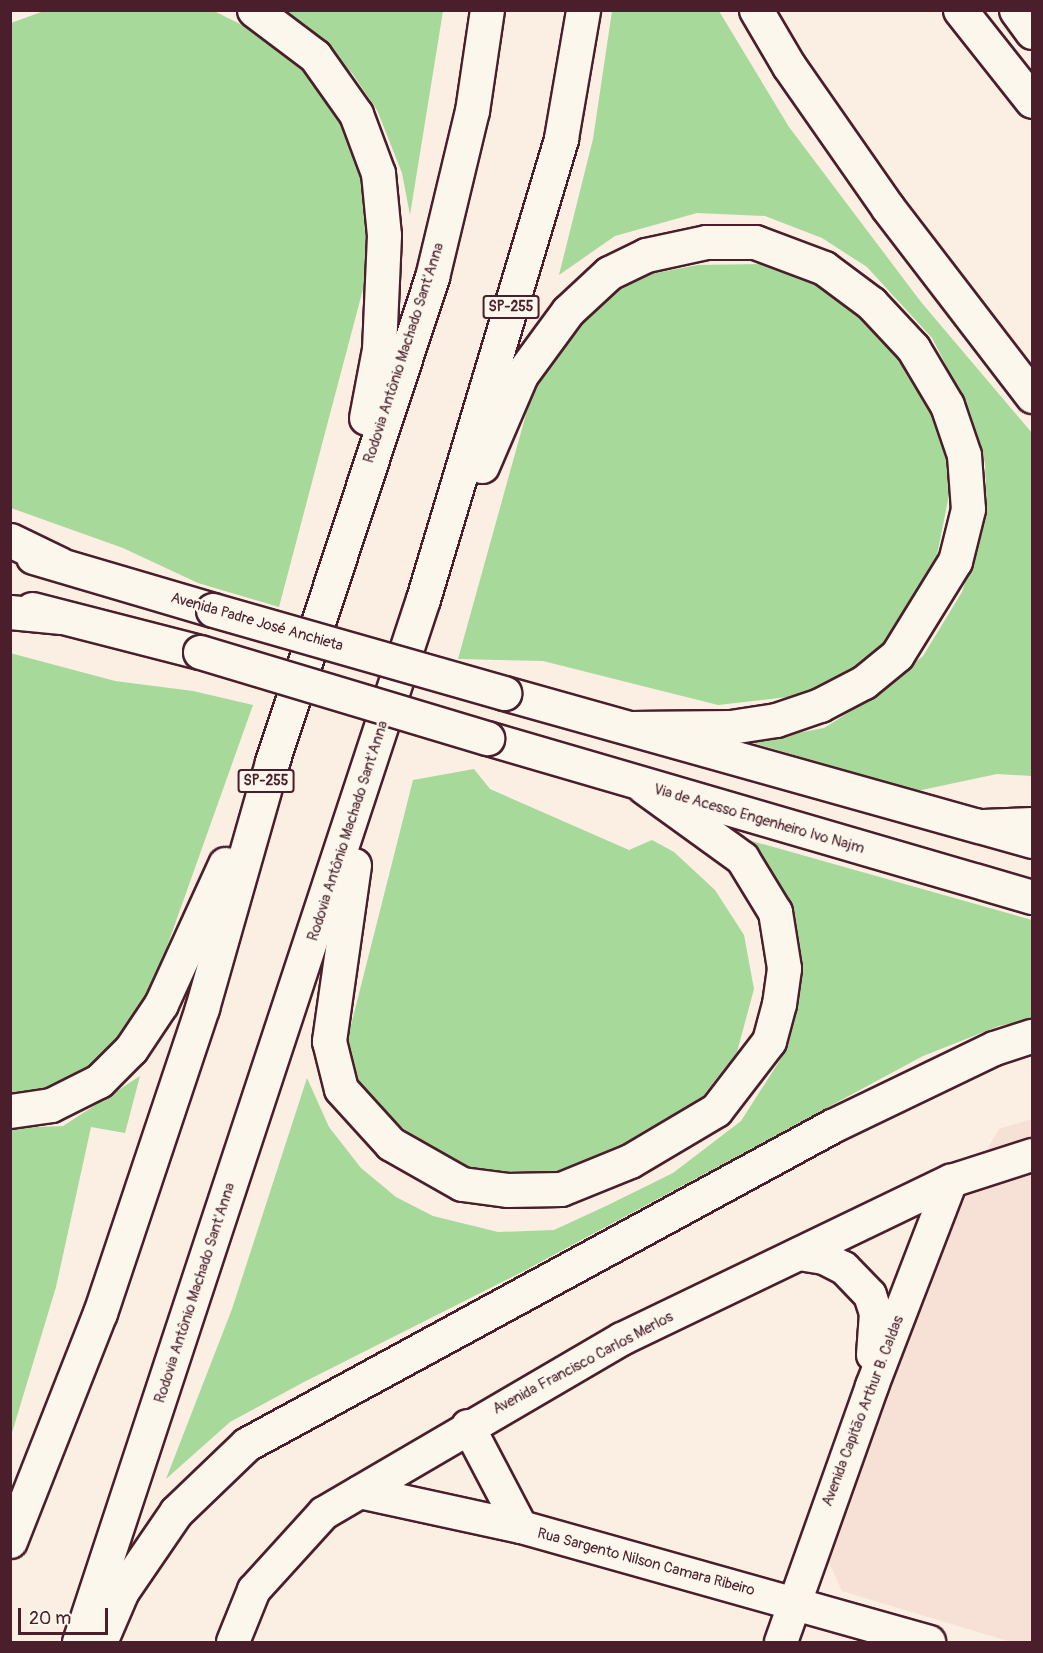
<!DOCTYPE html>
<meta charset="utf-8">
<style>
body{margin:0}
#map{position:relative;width:1043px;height:1653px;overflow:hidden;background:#fbeee3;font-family:Pangolin,sans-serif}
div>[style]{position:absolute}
.built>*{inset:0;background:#f7e0d5}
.green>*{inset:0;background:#a7d99b}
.roads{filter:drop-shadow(2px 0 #4a1f2b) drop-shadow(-2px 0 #4a1f2b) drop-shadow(0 2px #4a1f2b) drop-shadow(0 -2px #4a1f2b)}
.lane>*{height:16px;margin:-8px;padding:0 8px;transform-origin:8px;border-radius:8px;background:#fbf7ec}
.street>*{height:32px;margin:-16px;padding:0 16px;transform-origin:16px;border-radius:16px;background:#fbf7ec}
.secondary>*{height:33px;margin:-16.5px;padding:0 16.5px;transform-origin:16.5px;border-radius:16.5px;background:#fbf7ec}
.highway>*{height:33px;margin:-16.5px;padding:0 16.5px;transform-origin:16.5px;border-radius:16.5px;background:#fbf7ec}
.bridges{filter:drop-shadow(2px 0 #4a1f2b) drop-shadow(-2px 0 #4a1f2b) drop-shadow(0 2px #4a1f2b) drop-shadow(0 -2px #4a1f2b)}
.secondary-bridge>*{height:33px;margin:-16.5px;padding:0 16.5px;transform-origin:16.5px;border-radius:16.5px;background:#fbf7ec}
span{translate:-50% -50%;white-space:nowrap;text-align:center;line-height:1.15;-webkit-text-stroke:5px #fbf7ec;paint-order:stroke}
.shield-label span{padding:2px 4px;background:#fbf7ec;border:2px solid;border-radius:4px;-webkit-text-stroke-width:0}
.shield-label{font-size:14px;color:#4a1f2b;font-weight:700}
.street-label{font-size:15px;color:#4a1f2b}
.frame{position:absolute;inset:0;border:12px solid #4a1f2b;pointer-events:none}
.scale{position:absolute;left:18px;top:1608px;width:90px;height:27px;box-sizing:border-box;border:3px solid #4a1f2b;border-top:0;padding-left:8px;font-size:18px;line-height:21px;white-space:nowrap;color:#4a1f2b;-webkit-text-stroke:4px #fbf7ec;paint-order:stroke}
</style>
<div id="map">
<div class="built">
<i style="clip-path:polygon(1032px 1119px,1032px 1642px,1011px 1642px,842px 1591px,829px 1562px,945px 1221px,999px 1129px)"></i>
</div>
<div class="green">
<i style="clip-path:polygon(44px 11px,214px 11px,266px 37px,316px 82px,352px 138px,369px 206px,367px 274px,279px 607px,198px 583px,123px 548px,11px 508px,11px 23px)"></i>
<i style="clip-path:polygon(280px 11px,443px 11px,410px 215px,402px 173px,377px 110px,352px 73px)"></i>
<i style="clip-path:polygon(612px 11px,719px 11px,789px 127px,921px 302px,1032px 433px,1032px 776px,997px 774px,917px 791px,750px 742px,824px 728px,875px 696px,923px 656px,962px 592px,987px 515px,985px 463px,970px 412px,932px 338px,867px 267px,822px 238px,765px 216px,697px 213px,615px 236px,559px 275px,593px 139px)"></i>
<i style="clip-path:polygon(767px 264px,831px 288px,889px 343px,936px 415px,952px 480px,937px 555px,901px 626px,855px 670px,797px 696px,718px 705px,543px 661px,458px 659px,533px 389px,555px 349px,594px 308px,640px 276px,698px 265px)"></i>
<i style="clip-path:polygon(10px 653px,115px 681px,193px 691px,253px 705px,144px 1011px,118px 1048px,57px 1091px,10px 1098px)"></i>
<i style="clip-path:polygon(474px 769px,490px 789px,629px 850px,652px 840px,674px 852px,715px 890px,744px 935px,754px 989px,737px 1052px,696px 1105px,650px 1144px,550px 1180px,501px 1179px,457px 1165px,409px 1133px,366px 1096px,345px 1049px,413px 780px)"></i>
<i style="clip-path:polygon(720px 832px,1032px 920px,1032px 1019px,999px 1026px,923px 1056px,522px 1272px,304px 1382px,230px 1422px,166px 1479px,232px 1309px,307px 1078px,329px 1127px,361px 1168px,396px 1197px,433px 1216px,498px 1232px,554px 1230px,606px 1206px,673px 1173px,741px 1121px,780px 1060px,794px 1009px,792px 955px)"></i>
<i style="clip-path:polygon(140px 1076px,125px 1133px,91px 1127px,56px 1287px,11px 1436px,11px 1128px,63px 1126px)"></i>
</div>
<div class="roads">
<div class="lane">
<i style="left:983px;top:818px;width:49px;rotate:-2.3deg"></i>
</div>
<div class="street">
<i style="left:799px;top:1254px;width:25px;rotate:9deg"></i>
<i style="left:824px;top:1258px;width:22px;rotate:27deg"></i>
<i style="left:844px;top:1268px;width:37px;rotate:46deg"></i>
<i style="left:870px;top:1295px;width:19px;rotate:72deg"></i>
<i style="left:876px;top:1313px;width:42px;rotate:94.1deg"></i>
<i style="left:468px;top:1426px;width:114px;rotate:62.3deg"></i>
<i style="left:360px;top:1492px;width:165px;rotate:12.3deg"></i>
<i style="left:521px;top:1527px;width:424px;rotate:15.7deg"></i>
<i style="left:233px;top:1642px;width:56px;rotate:-68deg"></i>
<i style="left:254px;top:1590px;width:104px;rotate:-47.7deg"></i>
<i style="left:324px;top:1513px;width:345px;rotate:-30.3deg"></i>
<i style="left:622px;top:1339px;width:365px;rotate:-25.7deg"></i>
<i style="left:951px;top:1181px;width:85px;rotate:-17.8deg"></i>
<i style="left:781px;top:1642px;width:272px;rotate:-70.4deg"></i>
<i style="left:872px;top:1386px;width:220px;rotate:-68.9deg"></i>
</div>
<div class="secondary">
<i style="left:960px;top:10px;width:116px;rotate:51.6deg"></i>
<i style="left:1016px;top:10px;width:27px;rotate:54deg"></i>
<i style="left:33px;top:557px;width:188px;rotate:16.4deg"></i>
<i style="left:32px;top:609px;width:173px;rotate:14.4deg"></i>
<i style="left:504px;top:693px;width:548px;rotate:15.66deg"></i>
<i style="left:487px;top:738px;width:568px;rotate:16.26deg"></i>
</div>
<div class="highway">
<i style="left:254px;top:10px;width:76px;rotate:37deg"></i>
<i style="left:315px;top:56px;width:71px;rotate:54.7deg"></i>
<i style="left:356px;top:114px;width:63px;rotate:69.6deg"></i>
<i style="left:378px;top:173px;width:62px;rotate:84.5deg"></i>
<i style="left:384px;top:235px;width:114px;rotate:92.5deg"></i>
<i style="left:379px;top:349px;width:70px;rotate:100.7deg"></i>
<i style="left:756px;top:10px;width:65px;rotate:59.5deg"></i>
<i style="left:789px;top:66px;width:173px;rotate:55.1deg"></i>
<i style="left:888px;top:208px;width:237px;rotate:52.5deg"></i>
<i style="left:482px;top:466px;width:99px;rotate:-66.8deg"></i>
<i style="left:521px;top:375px;width:79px;rotate:-53.7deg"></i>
<i style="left:568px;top:311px;width:56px;rotate:-42.8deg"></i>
<i style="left:609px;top:273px;width:41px;rotate:-25.9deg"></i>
<i style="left:646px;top:255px;width:61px;rotate:-12.2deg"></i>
<i style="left:706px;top:242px;width:49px"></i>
<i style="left:755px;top:242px;width:74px;rotate:20.6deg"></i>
<i style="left:824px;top:268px;width:59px;rotate:36.7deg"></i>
<i style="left:871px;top:303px;width:62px;rotate:47deg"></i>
<i style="left:913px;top:348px;width:66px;rotate:59.2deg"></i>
<i style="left:947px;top:405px;width:53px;rotate:71.2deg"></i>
<i style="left:964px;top:455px;width:54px;rotate:85.8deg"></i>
<i style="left:968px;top:509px;width:54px;rotate:104deg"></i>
<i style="left:955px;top:561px;width:110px;rotate:121.7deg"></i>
<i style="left:897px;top:655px;width:43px;rotate:140.7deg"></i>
<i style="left:864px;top:682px;width:50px;rotate:152.4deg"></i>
<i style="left:820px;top:705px;width:46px;rotate:161.2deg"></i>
<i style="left:776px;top:720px;width:46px;rotate:171.2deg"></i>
<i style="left:731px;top:727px;width:100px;rotate:179.4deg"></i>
<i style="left:10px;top:540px;width:55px;rotate:25.6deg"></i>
<i style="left:10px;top:612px;width:49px;rotate:5.8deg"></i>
<i style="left:354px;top:865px;width:178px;rotate:98.1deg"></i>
<i style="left:329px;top:1041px;width:49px;rotate:76deg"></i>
<i style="left:341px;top:1089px;width:74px;rotate:47.7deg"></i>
<i style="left:391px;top:1144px;width:81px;rotate:29.4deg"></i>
<i style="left:462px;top:1184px;width:45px;rotate:7.6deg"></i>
<i style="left:507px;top:1190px;width:54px;rotate:-1.1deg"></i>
<i style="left:561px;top:1189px;width:74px;rotate:-22.1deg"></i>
<i style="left:630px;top:1161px;width:100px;rotate:-30.7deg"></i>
<i style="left:716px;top:1110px;width:87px;rotate:-52.5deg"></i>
<i style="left:769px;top:1041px;width:38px;rotate:-75deg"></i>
<i style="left:779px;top:1004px;width:36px;rotate:-82deg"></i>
<i style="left:784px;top:968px;width:57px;rotate:-99.1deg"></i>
<i style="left:775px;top:912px;width:63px;rotate:-121.4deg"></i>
<i style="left:742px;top:858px;width:121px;rotate:-144.1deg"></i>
<i style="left:10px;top:1111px;width:41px;rotate:-8.3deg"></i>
<i style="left:51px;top:1105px;width:54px;rotate:-26.6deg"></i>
<i style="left:99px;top:1081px;width:45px;rotate:-45deg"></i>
<i style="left:131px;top:1049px;width:54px;rotate:-56.3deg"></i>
<i style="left:161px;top:1004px;width:154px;rotate:-65.4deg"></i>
<i style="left:10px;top:1541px;width:245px;rotate:-68.5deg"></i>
<i style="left:100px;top:1313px;width:322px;rotate:-71.5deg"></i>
<i style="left:202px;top:1008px;width:256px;rotate:-74.1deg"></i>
<i style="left:272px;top:762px;width:511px;rotate:-71.74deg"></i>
<i style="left:432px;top:277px;width:171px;rotate:-76.5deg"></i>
<i style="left:472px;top:111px;width:102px;rotate:-81.6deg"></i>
<i style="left:79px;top:1642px;width:1098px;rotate:-71.75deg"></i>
<i style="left:423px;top:599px;width:481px;rotate:-73.3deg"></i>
<i style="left:561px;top:138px;width:130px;rotate:-80.2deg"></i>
<i style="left:100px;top:1642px;width:56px;rotate:-66.7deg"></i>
<i style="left:122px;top:1591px;width:96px;rotate:-55.6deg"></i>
<i style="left:176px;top:1512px;width:98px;rotate:-43.8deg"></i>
<i style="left:247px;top:1444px;width:666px;rotate:-28.53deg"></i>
<i style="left:832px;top:1126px;width:180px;rotate:-25.7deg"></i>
<i style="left:994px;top:1048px;width:40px;rotate:-18deg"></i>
</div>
</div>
<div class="bridges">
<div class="secondary-bridge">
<i style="left:213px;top:610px;width:303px;rotate:15.9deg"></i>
<i style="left:200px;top:652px;width:300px;rotate:16.7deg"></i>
</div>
</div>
<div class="shield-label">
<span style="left:511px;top:307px">SP-255</span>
<span style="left:266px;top:781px">SP-255</span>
</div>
<div class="street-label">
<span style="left:404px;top:353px;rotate:-72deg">Rodovia Antônio Machado Sant'Anna</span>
<span style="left:257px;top:622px;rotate:16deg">Avenida Padre José Anchieta</span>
<span style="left:759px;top:819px;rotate:16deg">Via de Acesso Engenheiro Ivo Najm</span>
<span style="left:348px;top:831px;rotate:-72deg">Rodovia Antônio Machado Sant'Anna</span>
<span style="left:195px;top:1293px;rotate:-72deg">Rodovia Antônio Machado Sant'Anna</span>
<span style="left:583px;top:1363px;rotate:-28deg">Avenida Francisco Carlos Merlos</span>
<span style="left:863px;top:1411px;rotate:-69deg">Avenida Capitão Arthur B. Caldas</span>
<span style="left:646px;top:1562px;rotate:15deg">Rua Sargento Nilson Camara Ribeiro</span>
</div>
<div class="frame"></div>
<div class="scale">20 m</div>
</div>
